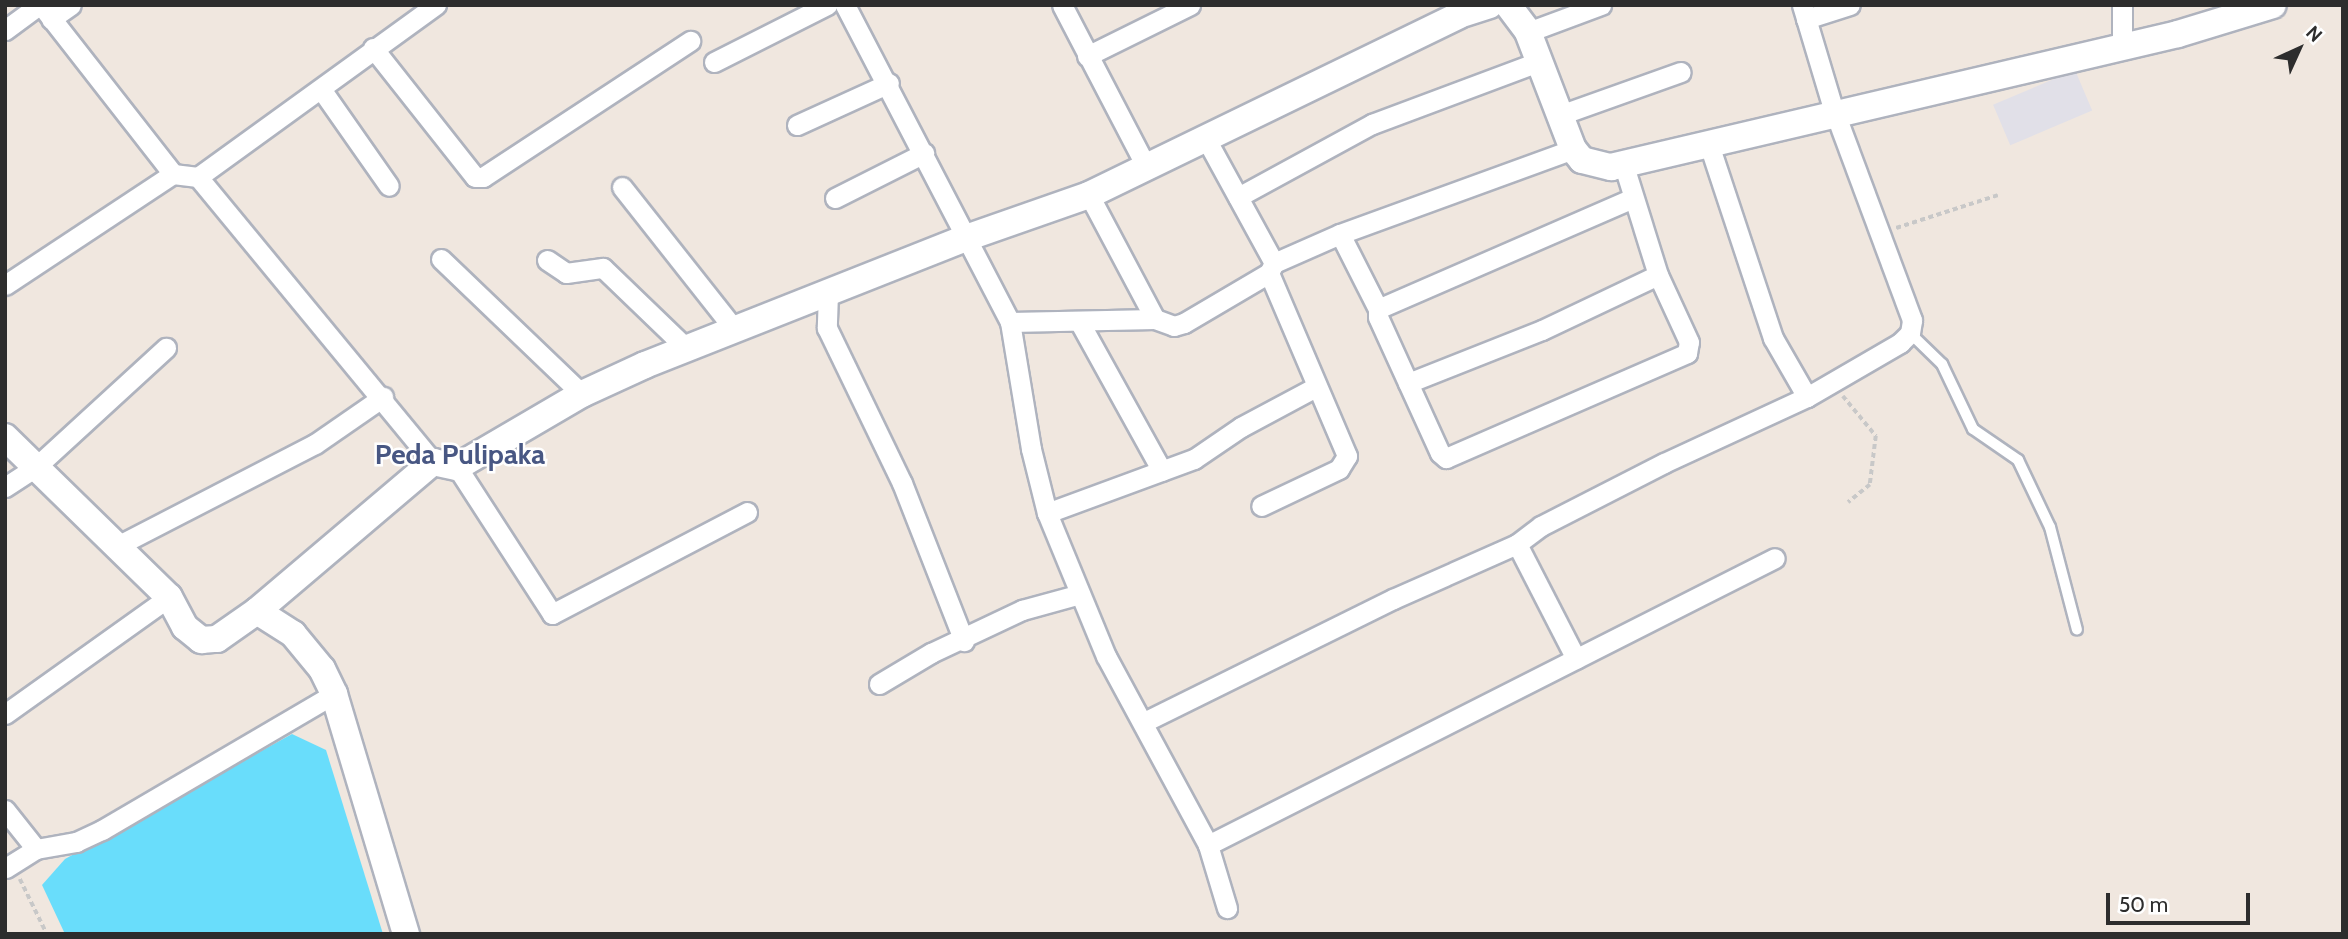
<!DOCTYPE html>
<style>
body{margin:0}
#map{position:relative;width:2348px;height:939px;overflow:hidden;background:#f0e7df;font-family:Cabin,sans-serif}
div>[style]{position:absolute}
.industrial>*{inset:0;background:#e1e0e8;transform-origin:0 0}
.water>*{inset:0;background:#69ddfb}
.path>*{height:3.5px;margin-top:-1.75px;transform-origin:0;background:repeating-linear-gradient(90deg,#c8c8c8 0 5px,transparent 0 8.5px)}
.roads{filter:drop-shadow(2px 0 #afb3be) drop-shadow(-2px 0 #afb3be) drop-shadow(0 2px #afb3be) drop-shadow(0 -2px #afb3be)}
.lane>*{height:10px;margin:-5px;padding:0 5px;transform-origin:5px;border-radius:5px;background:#fff}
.street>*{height:19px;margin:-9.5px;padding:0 9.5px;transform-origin:9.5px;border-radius:9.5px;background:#fff}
.secondary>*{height:26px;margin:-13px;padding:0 13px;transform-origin:13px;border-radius:13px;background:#fff}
span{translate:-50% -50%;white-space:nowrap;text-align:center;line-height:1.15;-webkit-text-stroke:5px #fff;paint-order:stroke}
.quarter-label{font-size:28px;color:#485783;font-weight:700}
.frame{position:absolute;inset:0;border:7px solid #2d2d2d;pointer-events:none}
.north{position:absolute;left:2264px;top:14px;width:70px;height:70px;-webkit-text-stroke:5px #fff;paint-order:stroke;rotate:45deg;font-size:19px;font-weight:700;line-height:28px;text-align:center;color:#2d2d2d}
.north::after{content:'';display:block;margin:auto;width:24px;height:32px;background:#2d2d2d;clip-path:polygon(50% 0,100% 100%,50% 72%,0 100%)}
.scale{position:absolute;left:2106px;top:893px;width:144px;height:32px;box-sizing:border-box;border:4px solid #2d2d2d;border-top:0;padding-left:9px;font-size:21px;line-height:24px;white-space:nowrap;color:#2d2d2d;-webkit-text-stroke:5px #fff;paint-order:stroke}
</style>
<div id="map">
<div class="industrial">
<i style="left:2075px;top:70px;width:44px;height:89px;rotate:67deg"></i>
</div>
<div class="water">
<i style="clip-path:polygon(292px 734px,326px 750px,383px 934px,65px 934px,42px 885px,65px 859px)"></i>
</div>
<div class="path">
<i style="left:1896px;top:228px;width:107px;rotate:-17.9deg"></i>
<i style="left:1843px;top:396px;width:52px;rotate:50.5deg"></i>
<i style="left:1876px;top:436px;width:49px;rotate:97deg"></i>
<i style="left:1870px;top:485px;width:28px;rotate:141deg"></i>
<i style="left:20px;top:879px;width:61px;rotate:63.9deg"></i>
</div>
<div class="roads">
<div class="lane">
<i style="left:1910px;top:333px;width:45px;rotate:44.1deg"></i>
<i style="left:1942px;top:364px;width:72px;rotate:64.5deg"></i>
<i style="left:1973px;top:429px;width:55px;rotate:34.6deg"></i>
<i style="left:2018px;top:460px;width:74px;rotate:64.5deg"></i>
<i style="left:2050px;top:527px;width:106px;rotate:75.3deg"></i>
</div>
<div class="street">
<i style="left:41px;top:5px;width:214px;rotate:52deg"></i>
<i style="left:173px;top:174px;width:25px;rotate:7deg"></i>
<i style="left:198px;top:177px;width:369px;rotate:50.5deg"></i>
<i style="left:845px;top:5px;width:357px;rotate:62.5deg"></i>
<i style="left:1010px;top:322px;width:129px;rotate:80.6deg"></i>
<i style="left:1031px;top:449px;width:66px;rotate:76deg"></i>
<i style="left:1047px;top:513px;width:155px;rotate:67.6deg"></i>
<i style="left:1106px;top:656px;width:215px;rotate:61.6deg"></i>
<i style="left:1208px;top:845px;width:66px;rotate:73.2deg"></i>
<i style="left:1062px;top:5px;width:184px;rotate:62.5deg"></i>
<i style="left:1802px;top:5px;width:115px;rotate:73.3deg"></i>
<i style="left:51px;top:19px;width:24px;rotate:-35deg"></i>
<i style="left:1806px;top:19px;width:46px;rotate:-17.7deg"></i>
<i style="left:5px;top:30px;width:42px;rotate:-36.3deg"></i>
<i style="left:1528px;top:32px;width:78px;rotate:-20.3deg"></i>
<i style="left:2122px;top:45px;width:40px;rotate:-90deg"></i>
<i style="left:373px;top:48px;width:164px;rotate:51.7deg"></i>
<i style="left:475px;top:177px;width:8px"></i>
<i style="left:483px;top:177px;width:248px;rotate:-33.3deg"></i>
<i style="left:1087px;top:56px;width:115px;rotate:-26.3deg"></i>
<i style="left:714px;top:62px;width:127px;rotate:-26.8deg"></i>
<i style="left:321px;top:89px;width:118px;rotate:55deg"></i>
<i style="left:1560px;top:115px;width:128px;rotate:-19.6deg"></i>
<i style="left:797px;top:125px;width:101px;rotate:-24.5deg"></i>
<i style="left:1205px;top:137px;width:144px;rotate:61.3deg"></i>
<i style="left:1274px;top:263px;width:11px;rotate:117deg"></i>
<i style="left:1269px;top:273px;width:199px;rotate:66.9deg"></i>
<i style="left:1347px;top:456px;width:15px;rotate:122deg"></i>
<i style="left:1339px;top:469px;width:86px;rotate:154.6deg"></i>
<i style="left:198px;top:177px;width:294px;rotate:-35.9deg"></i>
<i style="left:622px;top:187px;width:181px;rotate:51.7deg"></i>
<i style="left:1089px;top:195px;width:140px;rotate:62deg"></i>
<i style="left:1155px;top:319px;width:20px;rotate:20deg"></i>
<i style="left:1174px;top:326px;width:10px;rotate:-17deg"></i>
<i style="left:1184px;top:323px;width:99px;rotate:-30.5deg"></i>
<i style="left:1238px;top:197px;width:153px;rotate:-28.6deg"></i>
<i style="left:1372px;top:124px;width:177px;rotate:-20.5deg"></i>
<i style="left:835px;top:198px;width:100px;rotate:-26.8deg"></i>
<i style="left:1633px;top:198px;width:278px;rotate:156.5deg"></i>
<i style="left:1378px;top:309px;width:8px;rotate:90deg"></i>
<i style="left:1378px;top:317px;width:149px;rotate:65.5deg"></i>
<i style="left:1440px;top:453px;width:8px;rotate:40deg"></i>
<i style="left:1446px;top:458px;width:263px;rotate:-23.5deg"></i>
<i style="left:1687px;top:353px;width:11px;rotate:-80deg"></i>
<i style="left:1689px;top:342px;width:74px;rotate:-114.8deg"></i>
<i style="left:1340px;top:234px;width:84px;rotate:63.1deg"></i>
<i style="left:441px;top:259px;width:195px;rotate:43.8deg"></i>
<i style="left:547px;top:260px;width:23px;rotate:34deg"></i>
<i style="left:566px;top:273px;width:37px;rotate:-8deg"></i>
<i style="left:603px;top:268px;width:115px;rotate:43.9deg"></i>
<i style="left:1274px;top:263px;width:72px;rotate:-23.7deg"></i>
<i style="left:1340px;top:234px;width:248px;rotate:-20deg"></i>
<i style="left:5px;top:285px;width:201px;rotate:-33.5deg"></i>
<i style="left:828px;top:293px;width:35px;rotate:92deg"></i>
<i style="left:827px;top:328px;width:172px;rotate:64.2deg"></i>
<i style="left:902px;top:483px;width:170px;rotate:68.6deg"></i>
<i style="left:1010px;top:322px;width:145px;rotate:-1.2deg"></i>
<i style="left:1080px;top:323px;width:169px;rotate:61deg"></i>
<i style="left:1408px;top:383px;width:144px;rotate:-21.6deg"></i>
<i style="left:1542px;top:330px;width:128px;rotate:-25.4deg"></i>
<i style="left:1658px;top:275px;width:114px;rotate:-107.3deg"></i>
<i style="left:1807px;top:397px;width:108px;rotate:-30.1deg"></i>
<i style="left:1900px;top:343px;width:14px;rotate:-45deg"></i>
<i style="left:1910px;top:333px;width:13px;rotate:-81deg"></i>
<i style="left:1912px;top:320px;width:218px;rotate:-110.4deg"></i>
<i style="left:457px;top:467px;width:175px;rotate:57.1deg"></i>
<i style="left:552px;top:614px;width:220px;rotate:-27.6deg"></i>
<i style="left:5px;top:487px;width:38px;rotate:-33deg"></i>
<i style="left:37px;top:466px;width:175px;rotate:-42.5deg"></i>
<i style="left:1047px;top:513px;width:157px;rotate:-20.2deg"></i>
<i style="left:1194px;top:459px;width:57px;rotate:-34.2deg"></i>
<i style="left:1241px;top:427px;width:85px;rotate:-28.1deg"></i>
<i style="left:1517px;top:544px;width:129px;rotate:62.8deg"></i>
<i style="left:119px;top:545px;width:220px;rotate:-27.3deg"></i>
<i style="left:315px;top:444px;width:83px;rotate:-34.7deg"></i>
<i style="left:879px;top:684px;width:61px;rotate:-30.8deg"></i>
<i style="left:931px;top:653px;width:101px;rotate:-25.3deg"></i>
<i style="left:1022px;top:610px;width:60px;rotate:-15.4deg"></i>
<i style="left:5px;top:714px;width:201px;rotate:-35.5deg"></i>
<i style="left:1144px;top:722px;width:278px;rotate:-26.3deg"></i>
<i style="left:1393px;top:599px;width:136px;rotate:-23.9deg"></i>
<i style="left:1517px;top:544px;width:30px;rotate:-37deg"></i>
<i style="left:1541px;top:526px;width:138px;rotate:-27.1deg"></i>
<i style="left:1664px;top:463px;width:157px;rotate:-24.8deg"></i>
<i style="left:1807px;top:397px;width:68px;rotate:-120deg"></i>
<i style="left:1773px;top:338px;width:203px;rotate:-108.3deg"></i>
<i style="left:5px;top:810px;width:50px;rotate:51.5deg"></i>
<i style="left:36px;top:849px;width:36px;rotate:148deg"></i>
<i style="left:1208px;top:845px;width:635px;rotate:-26.85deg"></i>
<i style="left:36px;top:849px;width:41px;rotate:-9.9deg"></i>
<i style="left:76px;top:842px;width:29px;rotate:-25deg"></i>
<i style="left:102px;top:830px;width:269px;rotate:-30.4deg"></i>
</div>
<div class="secondary">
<i style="left:1508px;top:5px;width:34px;rotate:53deg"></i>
<i style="left:1528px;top:32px;width:125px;rotate:69deg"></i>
<i style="left:1573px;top:149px;width:14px;rotate:51deg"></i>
<i style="left:1582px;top:160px;width:30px;rotate:14deg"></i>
<i style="left:1611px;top:167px;width:582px;rotate:-13.2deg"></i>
<i style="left:2178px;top:34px;width:99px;rotate:-17deg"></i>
<i style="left:5px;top:437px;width:229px;rotate:44.3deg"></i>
<i style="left:169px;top:597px;width:34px;rotate:62deg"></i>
<i style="left:185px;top:627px;width:21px;rotate:39deg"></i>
<i style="left:201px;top:640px;width:16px;rotate:-4deg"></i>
<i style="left:217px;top:639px;width:49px;rotate:-35deg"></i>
<i style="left:257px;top:611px;width:231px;rotate:-40.3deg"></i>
<i style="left:433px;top:462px;width:25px;rotate:12deg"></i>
<i style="left:457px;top:467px;width:145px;rotate:-30.3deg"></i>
<i style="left:582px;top:394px;width:69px;rotate:-24.7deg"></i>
<i style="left:645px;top:365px;width:348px;rotate:-21.6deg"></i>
<i style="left:969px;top:237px;width:127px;rotate:-19.3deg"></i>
<i style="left:1089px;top:195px;width:411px;rotate:-25.9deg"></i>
<i style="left:1459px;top:15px;width:32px;rotate:-18deg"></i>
<i style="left:257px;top:611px;width:43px;rotate:32.6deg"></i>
<i style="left:293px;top:634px;width:45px;rotate:50.4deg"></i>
<i style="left:322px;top:669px;width:28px;rotate:64deg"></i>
<i style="left:334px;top:694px;width:251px;rotate:73.3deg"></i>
</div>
</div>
<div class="quarter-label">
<span style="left:460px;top:454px">Peda Pulipaka</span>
</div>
<div class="frame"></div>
<div class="north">N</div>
<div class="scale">50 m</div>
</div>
